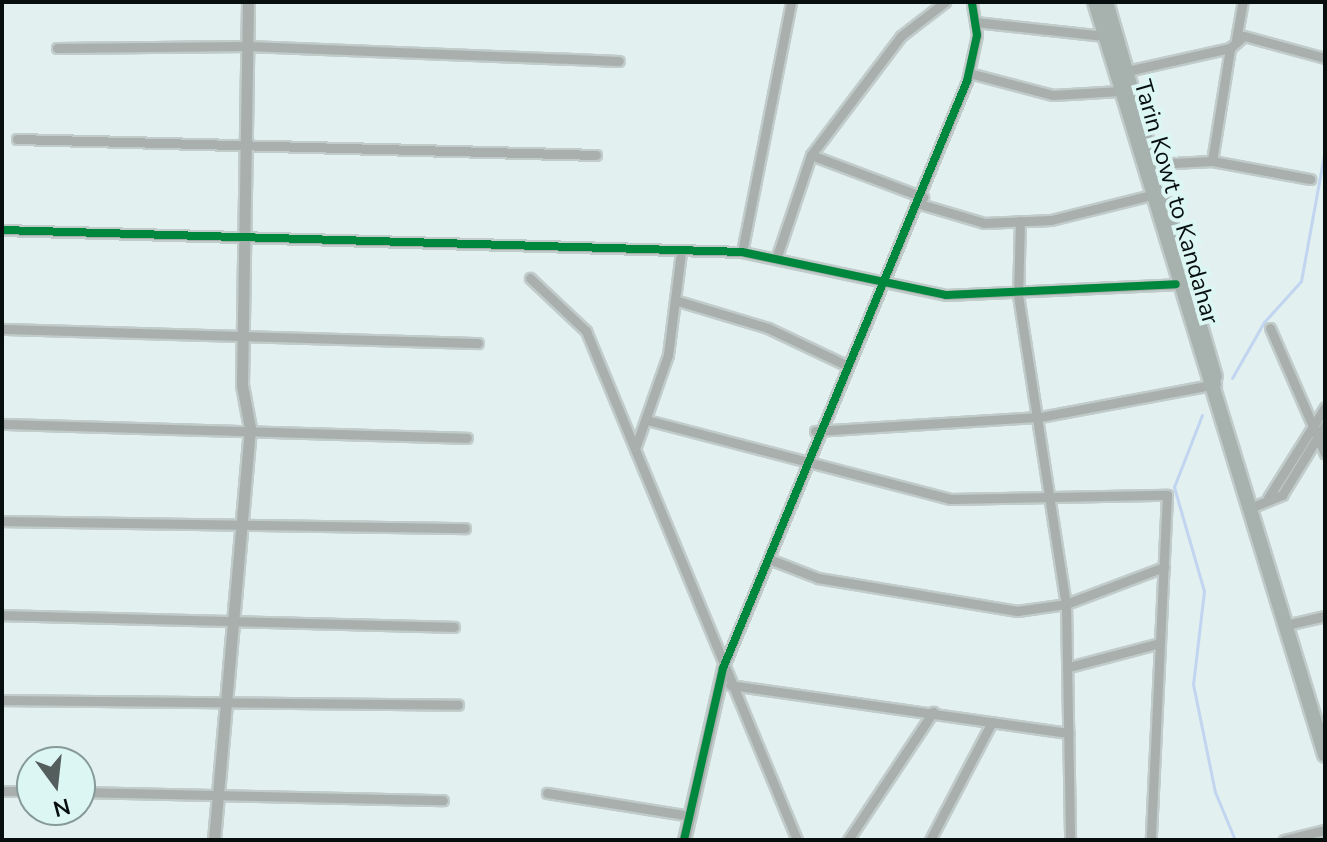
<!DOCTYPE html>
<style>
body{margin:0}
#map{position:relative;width:1327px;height:842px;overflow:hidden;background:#e2f0ef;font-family:"Nunito Sans",sans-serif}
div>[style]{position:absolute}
.stream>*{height:3px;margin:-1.5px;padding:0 1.5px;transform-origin:1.5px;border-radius:1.5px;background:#c1d5f0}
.roads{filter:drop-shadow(2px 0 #c0cbca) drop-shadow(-2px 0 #c0cbca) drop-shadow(0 2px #c0cbca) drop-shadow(0 -2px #c0cbca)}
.minor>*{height:9px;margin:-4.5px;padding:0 4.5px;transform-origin:4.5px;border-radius:4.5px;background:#a8afac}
.tertiary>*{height:11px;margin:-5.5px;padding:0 5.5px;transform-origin:5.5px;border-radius:5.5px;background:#a8afac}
.primary>*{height:14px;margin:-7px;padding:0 7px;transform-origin:7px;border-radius:7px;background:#a7b2ae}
.cycleway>*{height:8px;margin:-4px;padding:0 4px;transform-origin:4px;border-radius:4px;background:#00873e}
span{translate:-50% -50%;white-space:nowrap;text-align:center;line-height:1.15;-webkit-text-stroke:8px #dcf6f4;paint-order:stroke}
.street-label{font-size:24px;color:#060f0e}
.frame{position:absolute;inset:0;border:4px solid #060f0e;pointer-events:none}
.north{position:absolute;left:16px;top:746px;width:80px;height:80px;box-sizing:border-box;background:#dcf6f4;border:2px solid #869a98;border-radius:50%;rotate:165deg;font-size:22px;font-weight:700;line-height:32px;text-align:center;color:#060f0e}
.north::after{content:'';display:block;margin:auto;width:28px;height:36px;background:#535e5d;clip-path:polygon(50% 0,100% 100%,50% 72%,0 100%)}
</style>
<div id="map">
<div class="stream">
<i style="left:1232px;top:378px;width:64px;rotate:-60.3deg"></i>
<i style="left:1264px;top:322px;width:55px;rotate:-47.9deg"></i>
<i style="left:1301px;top:281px;width:134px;rotate:-79.7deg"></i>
<i style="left:1202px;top:415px;width:77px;rotate:111.3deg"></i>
<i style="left:1174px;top:487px;width:108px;rotate:73.9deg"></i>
<i style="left:1204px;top:591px;width:94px;rotate:96.7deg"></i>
<i style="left:1193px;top:684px;width:110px;rotate:78.5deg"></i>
<i style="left:1215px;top:792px;width:52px;rotate:67.4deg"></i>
</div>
<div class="roads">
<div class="minor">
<i style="left:975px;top:22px;width:130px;rotate:6.2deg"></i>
<i style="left:1236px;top:40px;width:39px;rotate:-80deg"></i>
<i style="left:57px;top:48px;width:191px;rotate:-0.6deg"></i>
<i style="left:248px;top:46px;width:371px;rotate:2.3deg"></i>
<i style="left:1127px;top:71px;width:106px;rotate:-12.6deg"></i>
<i style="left:1230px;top:48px;width:18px;rotate:-41deg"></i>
<i style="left:1244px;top:36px;width:84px;rotate:15.2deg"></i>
<i style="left:969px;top:73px;width:87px;rotate:14.7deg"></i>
<i style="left:1053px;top:95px;width:67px;rotate:-3.4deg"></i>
<i style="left:17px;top:139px;width:579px;rotate:1.58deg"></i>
<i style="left:811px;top:155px;width:120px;rotate:20.6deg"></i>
<i style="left:1212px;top:161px;width:114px;rotate:-80.9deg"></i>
<i style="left:1154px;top:164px;width:58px;rotate:-3deg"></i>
<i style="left:1212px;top:161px;width:100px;rotate:10.4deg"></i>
<i style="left:920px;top:204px;width:67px;rotate:16.5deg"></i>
<i style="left:984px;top:223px;width:67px;rotate:-2.6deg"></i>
<i style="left:1051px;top:220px;width:103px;rotate:-14deg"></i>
<i style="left:1020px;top:221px;width:74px;rotate:91.5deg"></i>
<i style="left:1018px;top:295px;width:313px;rotate:81.2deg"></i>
<i style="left:1066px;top:604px;width:236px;rotate:89deg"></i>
<i style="left:2px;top:230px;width:740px;rotate:1.7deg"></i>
<i style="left:742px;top:252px;width:208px;rotate:11.9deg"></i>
<i style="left:946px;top:295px;width:230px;rotate:-2.7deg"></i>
<i style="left:742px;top:252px;width:255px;rotate:-78.9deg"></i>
<i style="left:776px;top:259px;width:110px;rotate:-71.4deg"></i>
<i style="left:811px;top:155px;width:149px;rotate:-52.9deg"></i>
<i style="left:901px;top:36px;width:56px;rotate:-37.7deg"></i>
<i style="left:530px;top:278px;width:77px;rotate:43.4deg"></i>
<i style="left:586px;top:331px;width:551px;rotate:67.48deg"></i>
<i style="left:678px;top:301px;width:94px;rotate:16.7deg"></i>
<i style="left:768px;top:328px;width:86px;rotate:25.4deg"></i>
<i style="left:1270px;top:328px;width:137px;rotate:66.4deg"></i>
<i style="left:2px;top:329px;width:476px;rotate:1.7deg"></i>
<i style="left:647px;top:420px;width:313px;rotate:14.6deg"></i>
<i style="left:950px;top:499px;width:217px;rotate:-1.1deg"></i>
<i style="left:1167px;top:495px;width:345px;rotate:92.7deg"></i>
<i style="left:2px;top:424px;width:465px;rotate:1.7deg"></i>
<i style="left:815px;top:431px;width:225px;rotate:-3.6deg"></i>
<i style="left:1040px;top:417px;width:179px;rotate:-10.6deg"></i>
<i style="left:635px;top:449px;width:100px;rotate:-70.7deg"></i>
<i style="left:668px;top:355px;width:104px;rotate:-82.8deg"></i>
<i style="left:1268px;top:498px;width:107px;rotate:-57.9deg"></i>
<i style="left:1250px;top:508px;width:35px;rotate:-22deg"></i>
<i style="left:1282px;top:495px;width:82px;rotate:-58.4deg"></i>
<i style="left:2px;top:521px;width:463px;rotate:0.9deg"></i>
<i style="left:769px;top:559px;width:53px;rotate:21.2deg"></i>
<i style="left:818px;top:578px;width:202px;rotate:9.4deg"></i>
<i style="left:1017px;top:611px;width:49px;rotate:-8.1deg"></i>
<i style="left:1066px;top:604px;width:105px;rotate:-20.7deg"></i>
<i style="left:2px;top:615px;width:452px;rotate:1.5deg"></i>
<i style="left:1286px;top:625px;width:40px;rotate:-13deg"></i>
<i style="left:1069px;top:667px;width:94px;rotate:-14.8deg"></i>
<i style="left:723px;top:668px;width:636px;rotate:-67.43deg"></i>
<i style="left:967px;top:81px;width:47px;rotate:-77.7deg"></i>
<i style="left:977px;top:35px;width:33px;rotate:-99deg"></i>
<i style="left:730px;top:685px;width:342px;rotate:8.1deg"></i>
<i style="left:2px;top:700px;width:456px;rotate:0.6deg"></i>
<i style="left:2px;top:791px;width:30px"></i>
<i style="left:80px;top:792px;width:363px;rotate:1.3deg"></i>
<i style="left:547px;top:793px;width:145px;rotate:9.1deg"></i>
<i style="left:848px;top:840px;width:154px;rotate:-56.4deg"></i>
<i style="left:930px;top:840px;width:133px;rotate:-62.3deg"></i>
<i style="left:1284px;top:840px;width:42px;rotate:-13.7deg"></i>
</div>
<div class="tertiary">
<i style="left:214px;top:840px;width:414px;rotate:-85deg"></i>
<i style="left:250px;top:428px;width:44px;rotate:-100.5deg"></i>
<i style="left:242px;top:385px;width:383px;rotate:-89.1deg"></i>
<i style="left:684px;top:840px;width:176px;rotate:-77.2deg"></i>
</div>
<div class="primary">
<i style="left:1095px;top:2px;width:787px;rotate:73.01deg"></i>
<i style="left:1106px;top:2px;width:390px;rotate:73.8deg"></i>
</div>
</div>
<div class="cycleway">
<i style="left:2px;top:230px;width:740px;rotate:1.7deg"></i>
<i style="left:742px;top:252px;width:208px;rotate:11.9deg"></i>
<i style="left:946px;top:295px;width:230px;rotate:-2.7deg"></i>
<i style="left:684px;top:840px;width:176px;rotate:-77.2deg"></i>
<i style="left:723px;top:668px;width:636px;rotate:-67.43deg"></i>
<i style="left:967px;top:81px;width:47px;rotate:-77.7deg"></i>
<i style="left:977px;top:35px;width:33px;rotate:-99deg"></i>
</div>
<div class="street-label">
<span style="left:1176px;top:202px;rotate:74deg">Tarin Kowt to Kandahar</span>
</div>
<div class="frame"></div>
<div class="north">N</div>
</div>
